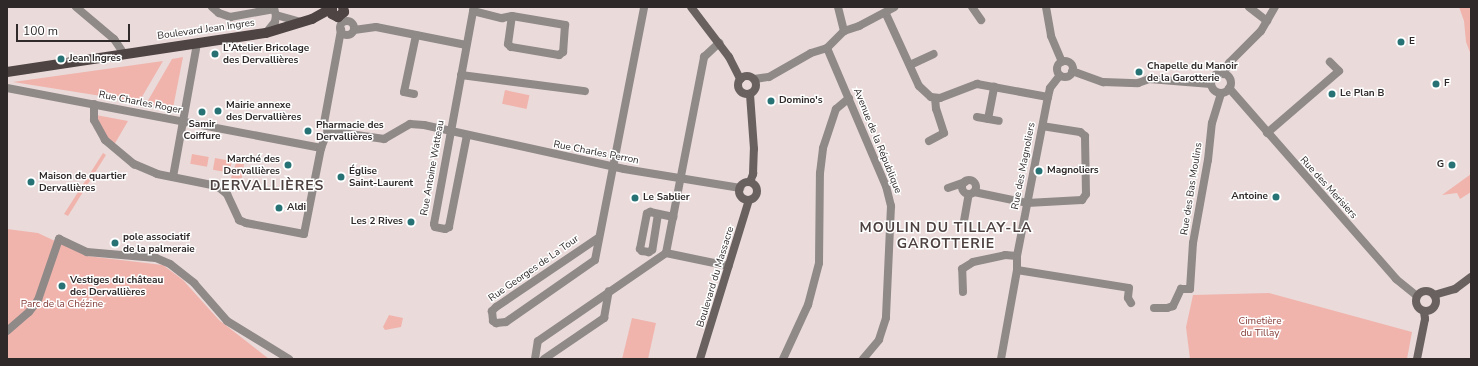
<!DOCTYPE html>
<meta charset="utf-8">
<style>
body{margin:0}
#map{position:relative;width:1478px;height:366px;overflow:hidden;background:#eadbda;font-family:"Nunito Sans",sans-serif}
div>[style]{position:absolute}
.green>*{inset:0;background:#f0b4ad;transform-origin:0 0}
.street>*{height:8px;margin:-4px;padding:0 4px;transform-origin:4px;border-radius:4px;background:#8f8988}
.street>.ring{margin:-4px;padding:0;box-sizing:content-box;background:none;border:8px solid #8f8988;border-radius:50%}
.secondary>*{height:8px;margin:-4px;padding:0 4px;transform-origin:4px;border-radius:4px;background:#696160}
.secondary>.ring{margin:-4px;padding:0;box-sizing:content-box;background:none;border:8px solid #696160;border-radius:50%}
.primary>*{height:10px;margin:-5px;padding:0 5px;transform-origin:5px;border-radius:5px;background:#4e4443}
.dots>*{width:11px;height:11px;translate:-50% -50%;box-sizing:border-box;border:2px solid #fff;border-radius:50%}
span{translate:-50% -50%;white-space:nowrap;text-align:center;line-height:1.15;-webkit-text-stroke:3px #fff;paint-order:stroke}
.street-label{font-size:10px;color:#2f2929}
.poi-label{font-size:10px;color:#2f2929;font-weight:700}
.left{translate:0 -50%;text-align:left}
.right{translate:-100% -50%;text-align:right}
.park-label{font-size:10px;color:#833935}
.district-label{font-size:14px;color:#4d4140;font-weight:700;letter-spacing:1px}
.frame{position:absolute;inset:0;border:8px solid #2f2929;pointer-events:none}
.scale{position:absolute;left:16px;top:24px;width:114px;height:18px;box-sizing:border-box;border:2px solid #2f2929;border-top:0;padding-left:5px;font-size:12px;line-height:14px;white-space:nowrap;color:#2f2929;-webkit-text-stroke:3px #fff;paint-order:stroke}
</style>
<div id="map">
<div class="green">
<i style="clip-path:polygon(1459px 7px,1471px 7px,1471px 55px,1466px 42px,1464px 21px)"></i>
<i style="clip-path:polygon(183px 57px,173px 108px,146px 104px,172px 59px)"></i>
<i style="clip-path:polygon(163px 61px,139px 102px,13px 82px)"></i>
<i style="left:505px;top:90px;width:25px;height:14px;rotate:12deg"></i>
<i style="clip-path:polygon(96px 115px,128px 121px,114px 145px,107px 138px)"></i>
<i style="clip-path:polygon(103px 153px,106px 155px,68px 216px,64px 214px)"></i>
<i style="left:192px;top:154px;width:17px;height:10px;rotate:10deg"></i>
<i style="left:215px;top:158px;width:17px;height:12px;rotate:10deg"></i>
<i style="clip-path:polygon(236px 163px,244px 164px,241px 183px,230px 181px)"></i>
<i style="clip-path:polygon(1471px 174px,1471px 192px,1460px 199px,1457px 193px,1442px 195px)"></i>
<i style="clip-path:polygon(7px 229px,38px 233px,87px 256px,163px 265px,183px 280px,219px 320px,269px 359px,7px 359px)"></i>
<i style="clip-path:polygon(1269px 293px,1412px 332px,1407px 359px,1190px 359px,1186px 327px,1193px 295px)"></i>
<i style="clip-path:polygon(389px 315px,403px 318px,401px 327px,385px 330px,383px 327px)"></i>
<i style="clip-path:polygon(632px 318px,656px 323px,648px 359px,622px 359px)"></i>
</div>
<div class="street">
<i style="left:76px;top:7px;width:50px;rotate:40.1deg"></i>
<i style="left:114px;top:39px;width:18px;rotate:56deg"></i>
<i style="left:212px;top:7px;width:9px;rotate:41deg"></i>
<i style="left:219px;top:13px;width:12px;rotate:20deg"></i>
<i style="left:230px;top:17px;width:45px;rotate:-10.3deg"></i>
<i style="left:838px;top:7px;width:25px;rotate:76deg"></i>
<i style="left:972px;top:7px;width:16px;rotate:55deg"></i>
<i style="left:1046px;top:7px;width:29px;rotate:80deg"></i>
<i style="left:1051px;top:36px;width:28px;rotate:67deg"></i>
<i style="left:1249px;top:7px;width:23px;rotate:38deg"></i>
<i style="left:274px;top:9px;width:6px;rotate:72deg"></i>
<i style="left:276px;top:15px;width:25px;rotate:16deg"></i>
<i style="left:473px;top:11px;width:30px;rotate:14deg"></i>
<i style="left:502px;top:18px;width:10px;rotate:-11deg"></i>
<i style="left:512px;top:16px;width:54px;rotate:9.6deg"></i>
<i style="left:565px;top:25px;width:27px;rotate:94deg"></i>
<i style="left:563px;top:52px;width:5px;rotate:143deg"></i>
<i style="left:559px;top:55px;width:49px;rotate:-170.5deg"></i>
<i style="left:511px;top:47px;width:4px;rotate:-135deg"></i>
<i style="left:508px;top:44px;width:28px;rotate:-82deg"></i>
<i style="left:886px;top:14px;width:79px;rotate:65.4deg"></i>
<i style="left:919px;top:86px;width:16px;rotate:43deg"></i>
<i style="left:931px;top:97px;width:9px;rotate:6deg"></i>
<i style="left:940px;top:98px;width:40px;rotate:-21deg"></i>
<i style="left:977px;top:84px;width:72px;rotate:10.4deg"></i>
<i class="ring" style="left:340px;top:21px;width:6px;height:6px"></i>
<i style="left:354px;top:30px;width:22px;rotate:-8deg"></i>
<i style="left:376px;top:27px;width:92px;rotate:11.3deg"></i>
<i style="left:266px;top:33px;width:14px;rotate:-51deg"></i>
<i style="left:275px;top:22px;width:7px;rotate:-82deg"></i>
<i style="left:827px;top:48px;width:150px;rotate:66.9deg"></i>
<i style="left:886px;top:186px;width:21px;rotate:76deg"></i>
<i style="left:891px;top:206px;width:112px;rotate:92.6deg"></i>
<i style="left:886px;top:318px;width:23px;rotate:108deg"></i>
<i style="left:879px;top:340px;width:25px;rotate:130deg"></i>
<i class="ring" style="left:1057px;top:61px;width:8px;height:8px"></i>
<i style="left:910px;top:65px;width:26px;rotate:-25deg"></i>
<i style="left:1072px;top:71px;width:33px;rotate:20deg"></i>
<i style="left:1103px;top:82px;width:35px;rotate:2deg"></i>
<i style="left:1138px;top:83px;width:12px;rotate:-20deg"></i>
<i style="left:1149px;top:79px;width:62px;rotate:4.6deg"></i>
<i class="ring" style="left:1211px;top:73px;width:12px;height:12px"></i>
<i style="left:1223px;top:74px;width:13px;rotate:-61deg"></i>
<i style="left:1229px;top:63px;width:45px;rotate:-45deg"></i>
<i style="left:1261px;top:31px;width:28px;rotate:-60deg"></i>
<i style="left:461px;top:75px;width:125px;rotate:7.4deg"></i>
<i style="left:754px;top:79px;width:15px;rotate:-8deg"></i>
<i style="left:769px;top:77px;width:48px;rotate:-29.7deg"></i>
<i style="left:811px;top:53px;width:17px;rotate:-17deg"></i>
<i style="left:827px;top:48px;width:24px;rotate:-45deg"></i>
<i style="left:844px;top:31px;width:16px;rotate:-18deg"></i>
<i style="left:859px;top:26px;width:40px;rotate:-28deg"></i>
<i style="left:7px;top:88px;width:320px;rotate:10.8deg"></i>
<i style="left:1229px;top:88px;width:254px;rotate:48.8deg"></i>
<i style="left:1396px;top:279px;width:27px;rotate:39deg"></i>
<i style="left:414px;top:94px;width:10px;rotate:-169deg"></i>
<i style="left:404px;top:92px;width:58px;rotate:-78.1deg"></i>
<i style="left:94px;top:104px;width:16px;rotate:90deg"></i>
<i style="left:94px;top:120px;width:23px;rotate:61deg"></i>
<i style="left:105px;top:140px;width:38px;rotate:40deg"></i>
<i style="left:134px;top:164px;width:25px;rotate:23deg"></i>
<i style="left:157px;top:174px;width:61px;rotate:11.3deg"></i>
<i style="left:217px;top:186px;width:13px;rotate:39deg"></i>
<i style="left:227px;top:194px;width:29px;rotate:65deg"></i>
<i style="left:239px;top:220px;width:8px;rotate:23deg"></i>
<i style="left:246px;top:223px;width:59px;rotate:10.7deg"></i>
<i style="left:304px;top:234px;width:88px;rotate:-78.8deg"></i>
<i style="left:321px;top:148px;width:18px;rotate:-68deg"></i>
<i style="left:328px;top:131px;width:57px;rotate:8.1deg"></i>
<i style="left:384px;top:139px;width:30px;rotate:-30deg"></i>
<i style="left:410px;top:124px;width:14px;rotate:4deg"></i>
<i style="left:424px;top:125px;width:205px;rotate:12.4deg"></i>
<i style="left:624px;top:169px;width:118px;rotate:9.3deg"></i>
<i style="left:977px;top:117px;width:22px;rotate:10deg"></i>
<i style="left:988px;top:119px;width:33px;rotate:-79deg"></i>
<i style="left:328px;top:131px;width:9px;rotate:-117deg"></i>
<i style="left:324px;top:123px;width:95px;rotate:-79.6deg"></i>
<i style="left:1267px;top:133px;width:95px;rotate:-40.7deg"></i>
<i style="left:1339px;top:71px;width:13px;rotate:-135deg"></i>
<i style="left:467px;top:135px;width:94px;rotate:101.1deg"></i>
<i style="left:449px;top:227px;width:4px;rotate:153deg"></i>
<i style="left:445px;top:229px;width:10px;rotate:-169deg"></i>
<i style="left:435px;top:227px;width:3px;rotate:-108deg"></i>
<i style="left:434px;top:224px;width:221px;rotate:-79.6deg"></i>
<i style="left:929px;top:141px;width:17px;rotate:-28deg"></i>
<i style="left:944px;top:133px;width:25px;rotate:-108deg"></i>
<i style="left:936px;top:109px;width:11px;rotate:-95deg"></i>
<i style="left:173px;top:177px;width:136px;rotate:-79.8deg"></i>
<i class="ring" style="left:962px;top:180px;width:6px;height:6px"></i>
<i style="left:948px;top:188px;width:18px;rotate:-19deg"></i>
<i style="left:974px;top:192px;width:54px;rotate:11.7deg"></i>
<i style="left:1027px;top:203px;width:55px;rotate:-3.1deg"></i>
<i style="left:1082px;top:200px;width:7px;rotate:-56deg"></i>
<i style="left:1086px;top:194px;width:58px;rotate:-91deg"></i>
<i style="left:1085px;top:136px;width:6px;rotate:-141deg"></i>
<i style="left:1080px;top:132px;width:37px;rotate:-171deg"></i>
<i style="left:658px;top:214px;width:36px;rotate:99deg"></i>
<i style="left:652px;top:250px;width:4px;rotate:146deg"></i>
<i style="left:649px;top:252px;width:7px;rotate:-172deg"></i>
<i style="left:642px;top:251px;width:3px;rotate:-135deg"></i>
<i style="left:640px;top:249px;width:36px;rotate:-79deg"></i>
<i style="left:647px;top:214px;width:4px;rotate:-34deg"></i>
<i style="left:650px;top:212px;width:24px;rotate:12deg"></i>
<i style="left:964px;top:221px;width:27px;rotate:-80deg"></i>
<i style="left:598px;top:238px;width:123px;rotate:145.9deg"></i>
<i style="left:496px;top:307px;width:6px;rotate:135deg"></i>
<i style="left:492px;top:311px;width:10px;rotate:84deg"></i>
<i style="left:493px;top:321px;width:4px;rotate:34deg"></i>
<i style="left:496px;top:323px;width:10px;rotate:-6deg"></i>
<i style="left:506px;top:322px;width:108px;rotate:-34.9deg"></i>
<i style="left:595px;top:260px;width:258px;rotate:-79deg"></i>
<i style="left:666px;top:253px;width:64px;rotate:11.7deg"></i>
<i style="left:1017px;top:270px;width:113px;rotate:9.1deg"></i>
<i style="left:1129px;top:288px;width:10px;rotate:96deg"></i>
<i style="left:1128px;top:298px;width:6px;rotate:59deg"></i>
<i style="left:963px;top:292px;width:23px;rotate:-92deg"></i>
<i style="left:962px;top:269px;width:13px;rotate:-32deg"></i>
<i style="left:973px;top:262px;width:33px;rotate:-12deg"></i>
<i style="left:1005px;top:255px;width:12px;rotate:5deg"></i>
<i style="left:1154px;top:308px;width:13px"></i>
<i style="left:1167px;top:308px;width:6px;rotate:-18deg"></i>
<i style="left:1173px;top:306px;width:19px;rotate:-65deg"></i>
<i style="left:1181px;top:289px;width:9px"></i>
<i style="left:1190px;top:289px;width:46px;rotate:-86.3deg"></i>
<i style="left:1193px;top:243px;width:84px;rotate:-79.8deg"></i>
<i style="left:1208px;top:160px;width:37px;rotate:-84deg"></i>
<i style="left:1212px;top:123px;width:31px;rotate:-73deg"></i>
<i style="left:7px;top:331px;width:29px;rotate:-41deg"></i>
<i style="left:29px;top:312px;width:15px;rotate:-53deg"></i>
<i style="left:38px;top:300px;width:65px;rotate:-71deg"></i>
<i style="left:59px;top:239px;width:31px;rotate:25deg"></i>
<i style="left:87px;top:252px;width:69px;rotate:5deg"></i>
<i style="left:156px;top:258px;width:15px;rotate:23deg"></i>
<i style="left:170px;top:264px;width:31px;rotate:38deg"></i>
<i style="left:194px;top:283px;width:50px;rotate:49deg"></i>
<i style="left:227px;top:321px;width:73px;rotate:31.5deg"></i>
<i style="left:535px;top:359px;width:18px;rotate:-81deg"></i>
<i style="left:538px;top:341px;width:155px;rotate:-34.5deg"></i>
<i style="left:666px;top:253px;width:200px;rotate:-79deg"></i>
<i style="left:704px;top:57px;width:21px;rotate:-43deg"></i>
<i style="left:544px;top:359px;width:73px;rotate:-34.3deg"></i>
<i style="left:604px;top:318px;width:27px;rotate:-80deg"></i>
<i style="left:783px;top:359px;width:60px;rotate:-65.2deg"></i>
<i style="left:808px;top:305px;width:43px;rotate:-75.3deg"></i>
<i style="left:819px;top:263px;width:90px;rotate:-89.4deg"></i>
<i style="left:820px;top:173px;width:25px;rotate:-83deg"></i>
<i style="left:823px;top:148px;width:41px;rotate:-71.6deg"></i>
<i style="left:836px;top:109px;width:17px;rotate:-40deg"></i>
<i style="left:1001px;top:359px;width:90px;rotate:-79.8deg"></i>
<i style="left:1017px;top:270px;width:14px;rotate:-90deg"></i>
<i style="left:1017px;top:256px;width:162px;rotate:-79deg"></i>
<i style="left:1048px;top:97px;width:9px;rotate:-77deg"></i>
<i style="left:1050px;top:88px;width:16px;rotate:-52deg"></i>
</div>
<div class="secondary">
<i style="left:691px;top:7px;width:63px;rotate:52.8deg"></i>
<i style="left:729px;top:57px;width:25px;rotate:63deg"></i>
<i class="ring" style="left:738px;top:76px;width:10px;height:10px"></i>
<i class="ring" style="left:739px;top:182px;width:10px;height:10px"></i>
<i style="left:750px;top:182px;width:9px;rotate:-69deg"></i>
<i style="left:753px;top:174px;width:25px;rotate:-88deg"></i>
<i style="left:754px;top:149px;width:55px;rotate:-94.2deg"></i>
<i class="ring" style="left:1416px;top:291px;width:12px;height:12px"></i>
<i style="left:1434px;top:295px;width:22px;rotate:-16deg"></i>
<i style="left:1455px;top:289px;width:20px;rotate:-37deg"></i>
<i style="left:700px;top:359px;width:166px;rotate:-72.9deg"></i>
<i style="left:1417px;top:359px;width:41px;rotate:-78.7deg"></i>
<i style="left:1425px;top:319px;width:7px;rotate:-98deg"></i>
</div>
<div class="primary">
<i style="left:332px;top:7px;width:7px;rotate:90deg"></i>
<i style="left:332px;top:14px;width:7px;rotate:27deg"></i>
<i style="left:338px;top:17px;width:8px;rotate:-40deg"></i>
<i style="left:344px;top:12px;width:5px;rotate:-101deg"></i>
<i style="left:7px;top:72px;width:262px;rotate:-8.6deg"></i>
<i style="left:266px;top:33px;width:48px;rotate:-16.9deg"></i>
<i style="left:312px;top:19px;width:23px;rotate:-29deg"></i>
</div>
<div class="dots">
<i style="left:1401px;top:42px;background:#277275"></i>
<i style="left:215px;top:54px;background:#277275"></i>
<i style="left:61px;top:59px;background:#277275"></i>
<i style="left:1139px;top:72px;background:#277275"></i>
<i style="left:1436px;top:84px;background:#277275"></i>
<i style="left:1332px;top:94px;background:#277275"></i>
<i style="left:771px;top:101px;background:#277275"></i>
<i style="left:218px;top:111px;background:#277275"></i>
<i style="left:202px;top:112px;background:#277275"></i>
<i style="left:308px;top:131px;background:#277275"></i>
<i style="left:288px;top:165px;background:#277275"></i>
<i style="left:1452px;top:165px;background:#277275"></i>
<i style="left:1039px;top:171px;background:#277275"></i>
<i style="left:341px;top:177px;background:#277275"></i>
<i style="left:31px;top:182px;background:#277275"></i>
<i style="left:1276px;top:197px;background:#277275"></i>
<i style="left:635px;top:198px;background:#277275"></i>
<i style="left:279px;top:208px;background:#277275"></i>
<i style="left:411px;top:222px;background:#277275"></i>
<i style="left:115px;top:243px;background:#277275"></i>
<i style="left:62px;top:286px;background:#277275"></i>
</div>
<div class="street-label">
<span style="left:206px;top:30px;rotate:-8deg">Boulevard Jean Ingres</span>
<span style="left:140px;top:103px;rotate:11deg">Rue Charles Roger</span>
<span style="left:877px;top:141px;rotate:68deg">Avenue de la République</span>
<span style="left:596px;top:153px;rotate:11deg">Rue Charles Perron</span>
<span style="left:1024px;top:166px;rotate:-79deg">Rue des Magnoliers</span>
<span style="left:433px;top:168px;rotate:-80deg">Rue Antoine Watteau</span>
<span style="left:1328px;top:188px;rotate:48deg">Rue des Merisiers</span>
<span style="left:1192px;top:189px;rotate:-81deg">Rue des Bas Moulins</span>
<span style="left:534px;top:269px;rotate:-35deg">Rue Georges de La Tour</span>
<span style="left:716px;top:277px;rotate:-73deg">Boulevard du Massacre</span>
</div>
<div class="poi-label">
<span class="left" style="left:1409px;top:42px">E</span>
<span class="left" style="left:223px;top:54px">L'Atelier Bricolage<br>des Dervallières</span>
<span class="left" style="left:69px;top:59px">Jean Ingres</span>
<span class="left" style="left:1147px;top:72px">Chapelle du Manoir<br>de la Garotterie</span>
<span class="left" style="left:1444px;top:84px">F</span>
<span class="left" style="left:1340px;top:94px">Le Plan B</span>
<span class="left" style="left:779px;top:101px">Domino's</span>
<span class="left" style="left:226px;top:111px">Mairie annexe<br>des Dervallières</span>
<span style="left:202px;top:130px">Samir<br>Coiffure</span>
<span class="left" style="left:316px;top:131px">Pharmacie des<br>Dervallières</span>
<span class="right" style="left:280px;top:165px">Marché des<br>Dervallières</span>
<span class="right" style="left:1444px;top:165px">G</span>
<span class="left" style="left:349px;top:177px">Église<br>Saint-Laurent</span>
<span class="left" style="left:1047px;top:171px">Magnoliers</span>
<span class="left" style="left:39px;top:182px">Maison de quartier<br>Dervallières</span>
<span class="right" style="left:1268px;top:197px">Antoine</span>
<span class="left" style="left:643px;top:198px">Le Sablier</span>
<span class="left" style="left:287px;top:208px">Aldi</span>
<span class="right" style="left:403px;top:222px">Les 2 Rives</span>
<span class="left" style="left:123px;top:243px">pole associatif<br>de la palmeraie</span>
<span class="left" style="left:70px;top:286px">Vestiges du château<br>des Dervallières</span>
</div>
<div class="park-label">
<span style="left:62px;top:305px">Parc de la Chézine</span>
<span style="left:1260px;top:327px">Cimetière<br>du Tillay</span>
</div>
<div class="district-label">
<span style="left:267px;top:186px">DERVALLIÈRES</span>
<span style="left:946px;top:236px">MOULIN DU TILLAY-LA<br>GAROTTERIE</span>
</div>
<div class="frame"></div>
<div class="scale">100 m</div>
</div>
